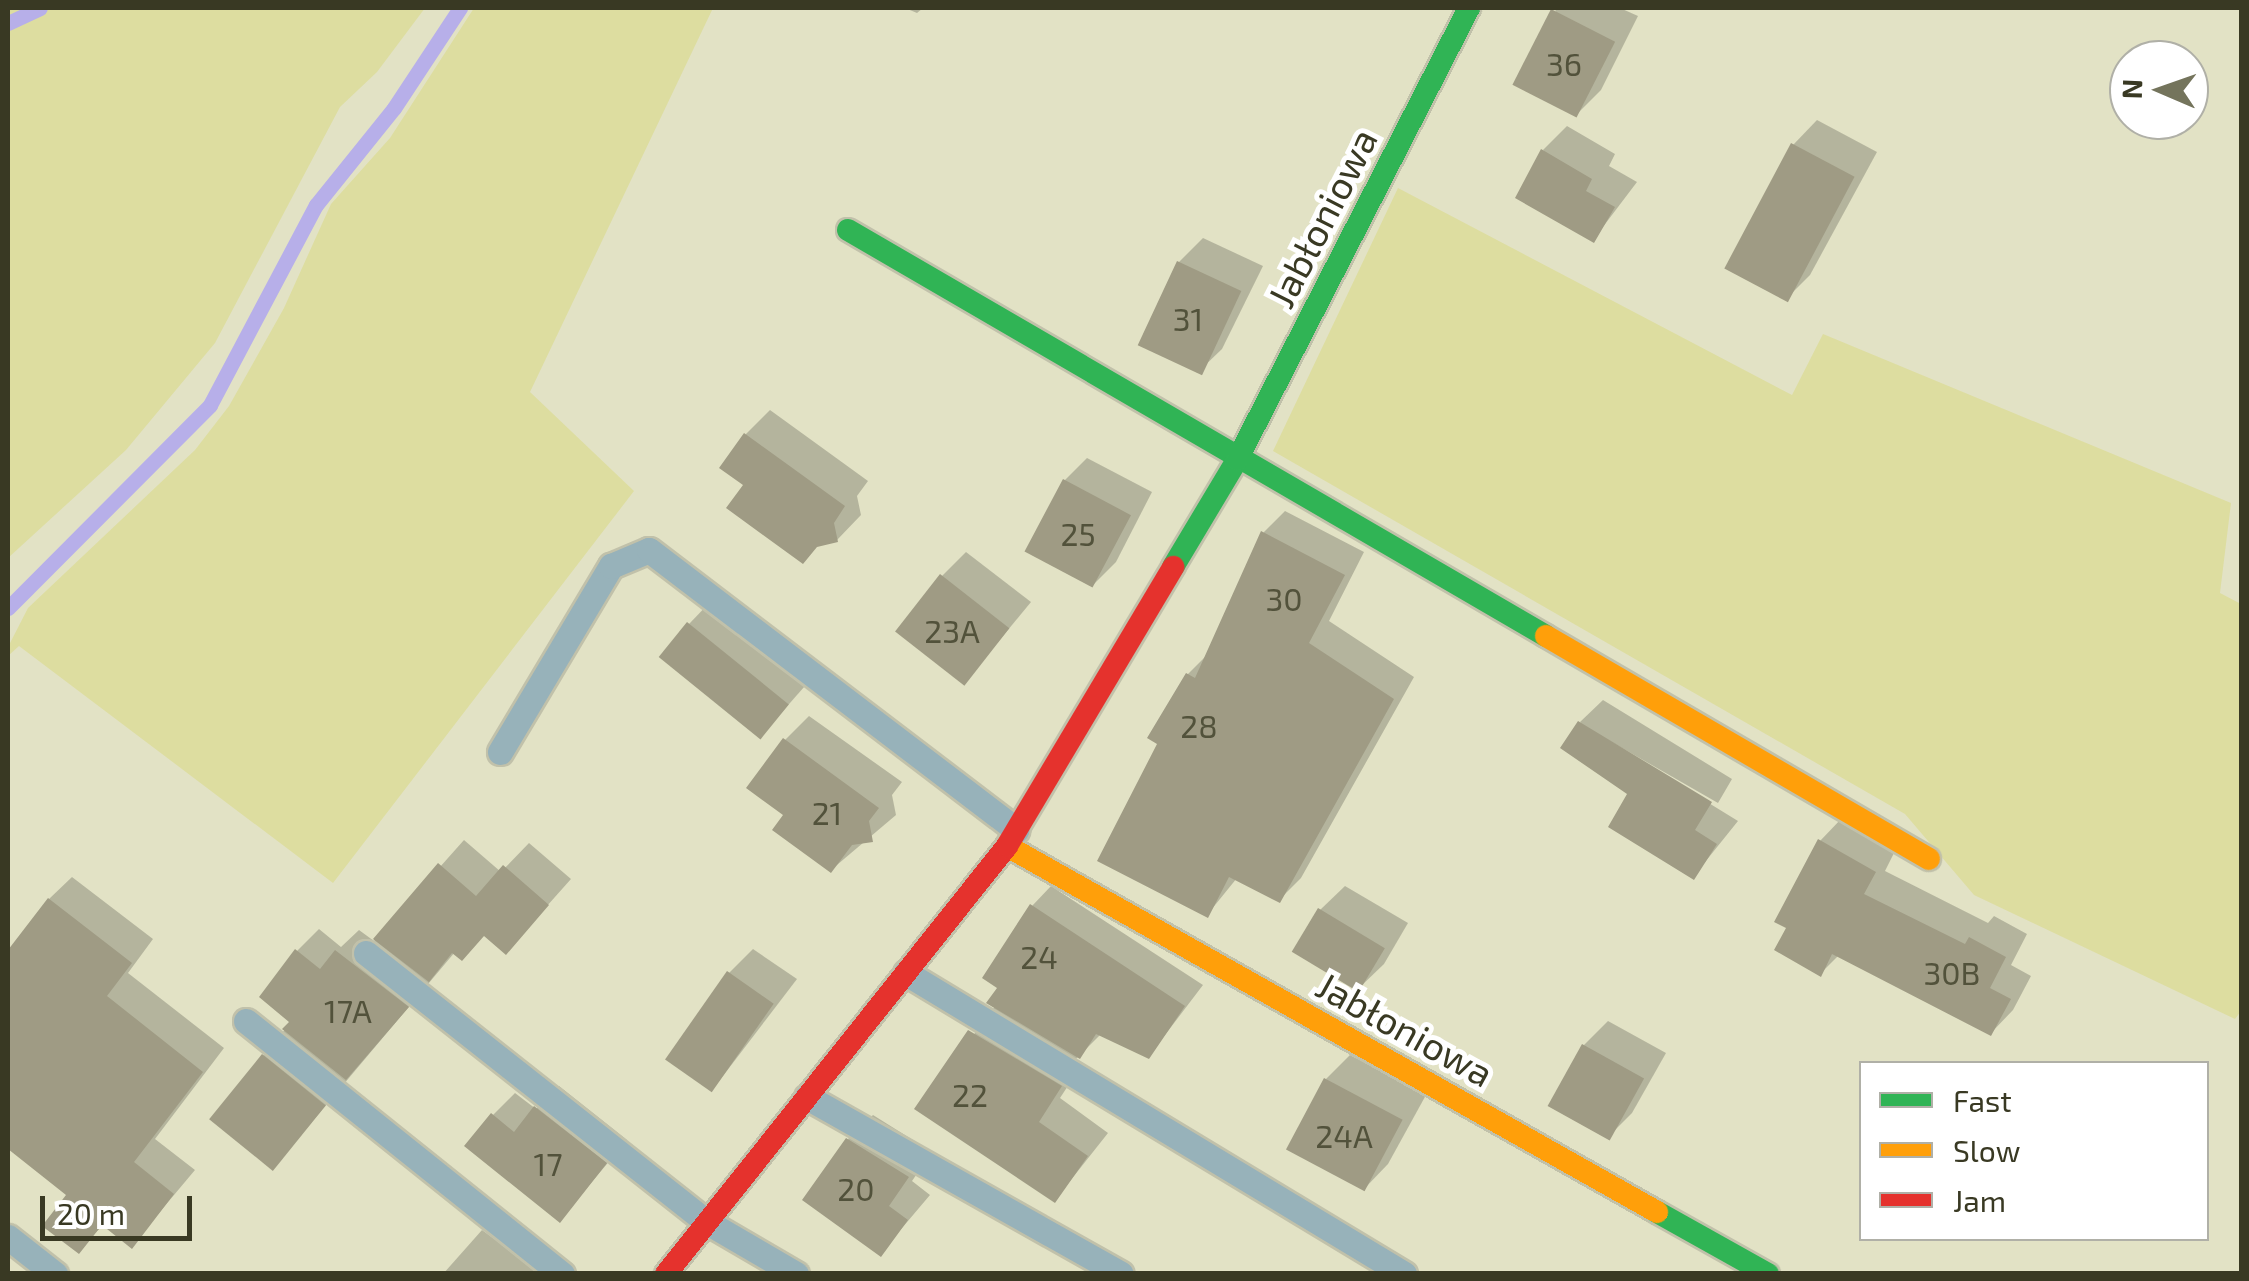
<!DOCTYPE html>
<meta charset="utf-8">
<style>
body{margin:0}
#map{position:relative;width:2249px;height:1281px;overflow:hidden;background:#e2e2c5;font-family:"Exo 2",sans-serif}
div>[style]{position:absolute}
.green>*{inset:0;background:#dddda0}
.shadow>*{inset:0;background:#0003}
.stream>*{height:15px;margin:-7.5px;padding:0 7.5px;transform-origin:7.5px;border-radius:7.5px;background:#b7afe9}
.building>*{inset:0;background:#9f9b84;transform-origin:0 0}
.roads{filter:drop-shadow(2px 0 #c1c1aa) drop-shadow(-2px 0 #c1c1aa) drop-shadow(0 2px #c1c1aa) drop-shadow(0 -2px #c1c1aa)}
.lane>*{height:25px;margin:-12.5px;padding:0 12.5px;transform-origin:12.5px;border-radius:12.5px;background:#97b2ba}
.fast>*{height:22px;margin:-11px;padding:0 11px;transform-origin:11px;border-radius:11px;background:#30b455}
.slow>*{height:22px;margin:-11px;padding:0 11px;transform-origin:11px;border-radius:11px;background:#ff9f0a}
.jam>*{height:22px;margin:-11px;padding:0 11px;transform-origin:11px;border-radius:11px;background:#e5322d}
span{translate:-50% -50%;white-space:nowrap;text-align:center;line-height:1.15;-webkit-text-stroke:10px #fff;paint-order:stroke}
.number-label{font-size:32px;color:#52523b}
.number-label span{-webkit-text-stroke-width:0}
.street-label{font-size:38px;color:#393923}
.frame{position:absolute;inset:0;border:10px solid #393923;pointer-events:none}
.legend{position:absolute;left:1859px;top:1061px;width:350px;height:180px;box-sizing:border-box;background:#fff;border:2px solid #b0b0a7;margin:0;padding:12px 18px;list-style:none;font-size:30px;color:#393923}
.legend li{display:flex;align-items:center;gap:20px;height:50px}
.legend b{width:50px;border:2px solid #b0b0a7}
.north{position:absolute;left:2109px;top:40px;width:100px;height:100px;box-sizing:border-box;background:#fff;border:2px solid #b0b0a7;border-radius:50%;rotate:272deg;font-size:28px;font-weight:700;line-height:40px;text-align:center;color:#393923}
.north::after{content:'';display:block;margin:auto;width:35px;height:45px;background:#74745c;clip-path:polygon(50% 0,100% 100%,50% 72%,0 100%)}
.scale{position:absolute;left:40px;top:1196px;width:152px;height:45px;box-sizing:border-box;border:5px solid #393923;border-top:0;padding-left:12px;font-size:30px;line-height:35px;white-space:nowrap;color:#393923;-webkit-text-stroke:8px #fff;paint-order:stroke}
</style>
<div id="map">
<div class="green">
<i style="clip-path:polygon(8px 8px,425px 8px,377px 72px,340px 107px,215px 343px,126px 450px,8px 558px)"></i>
<i style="clip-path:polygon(474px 8px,713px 8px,530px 392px,634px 491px,333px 883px,19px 646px,8px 656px,8px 647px,28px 608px,195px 450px,229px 406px,284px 308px,331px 204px,390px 138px)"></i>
<i style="clip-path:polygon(1398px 188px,1792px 395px,1823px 334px,2231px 503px,2220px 593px,2241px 604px,2241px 1011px,2235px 1019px,1974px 895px,1905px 814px,1273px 451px)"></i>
</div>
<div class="shadow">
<i style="clip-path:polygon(905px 8px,923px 8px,917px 13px)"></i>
<i style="clip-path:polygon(1555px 8px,1620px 8px,1638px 16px,1601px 90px,1577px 114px)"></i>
<i style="clip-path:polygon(1817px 120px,1877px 152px,1810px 275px,1786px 299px,1793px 145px)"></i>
<i style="clip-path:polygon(1567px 126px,1615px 154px,1609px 166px,1637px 182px,1593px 240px,1543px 150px)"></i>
<i style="clip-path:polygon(1203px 238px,1263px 266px,1222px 349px,1197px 373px,1179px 262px)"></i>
<i style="clip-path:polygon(770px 410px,868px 481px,857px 496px,861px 515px,837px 540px,746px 485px,746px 434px)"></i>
<i style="clip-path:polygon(1087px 458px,1152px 492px,1116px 562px,1093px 585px,1065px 480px)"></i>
<i style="clip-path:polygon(1285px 511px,1364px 552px,1329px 621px,1414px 677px,1301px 878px,1279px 900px,1237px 878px,1207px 915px,1161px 743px,1188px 674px,1209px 653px,1264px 532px)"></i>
<i style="clip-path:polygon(966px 552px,1031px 602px,965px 682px,942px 576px)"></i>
<i style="clip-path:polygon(713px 599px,812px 678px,761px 736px,689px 624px)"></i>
<i style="clip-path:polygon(1603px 700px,1732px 779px,1718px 803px,1582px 725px,1738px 821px,1693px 877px,1580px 722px)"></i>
<i style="clip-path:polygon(809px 716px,902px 782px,892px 795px,896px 815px,831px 870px,786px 814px,785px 740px)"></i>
<i style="clip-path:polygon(1842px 818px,1896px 849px,1885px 871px,1988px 923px,1994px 916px,2027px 934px,2011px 965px,2031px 976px,2013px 1010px,1991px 1033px,1839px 955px,1820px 974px,1789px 927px,1820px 841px)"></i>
<i style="clip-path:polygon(464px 840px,501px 872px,529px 843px,571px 879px,506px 952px,485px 934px,455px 952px,274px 1167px,263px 1056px,292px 1021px,297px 951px,319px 929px,341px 947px,359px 930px,374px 941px)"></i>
<i style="clip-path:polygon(72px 877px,153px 939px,128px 973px,224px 1048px,155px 1139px,195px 1170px,132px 1245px,104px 1224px,78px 1251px,70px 1195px,8px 1146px,8px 1035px,50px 980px,49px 899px)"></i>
<i style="clip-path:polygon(1051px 886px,1203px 985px,1149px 1056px,1101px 1034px,1076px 1059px,1083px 1063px,1060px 1098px,1108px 1133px,1055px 1200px,918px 1109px,996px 1005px,1032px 906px)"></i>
<i style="clip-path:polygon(1345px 886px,1408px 923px,1384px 964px,1359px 988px,1320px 910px)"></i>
<i style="clip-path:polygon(753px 949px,797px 979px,713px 1089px,729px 973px)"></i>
<i style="clip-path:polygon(1608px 1021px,1666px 1053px,1632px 1113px,1608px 1137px,1584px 1045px)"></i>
<i style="clip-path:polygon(1350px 1055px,1426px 1095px,1388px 1164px,1364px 1189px,1326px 1079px)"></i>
<i style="clip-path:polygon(559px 1086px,627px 1140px,560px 1220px,493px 1115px,515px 1093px,536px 1109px)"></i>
<i style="clip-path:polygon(873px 1115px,932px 1152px,912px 1181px,930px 1195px,880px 1254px,848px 1139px)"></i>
<i style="clip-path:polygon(482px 1230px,522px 1259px,533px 1249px,565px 1274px,443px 1274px)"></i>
</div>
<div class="stream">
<i style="left:8px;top:23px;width:35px;rotate:-25deg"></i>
<i style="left:8px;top:608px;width:286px;rotate:-45.1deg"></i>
<i style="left:210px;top:405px;width:226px;rotate:-62.1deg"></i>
<i style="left:316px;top:205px;width:124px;rotate:-51.2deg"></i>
<i style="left:394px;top:108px;width:120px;rotate:-56.6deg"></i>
</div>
<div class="building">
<i style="left:1551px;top:9px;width:72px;height:85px;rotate:27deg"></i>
<i style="left:1791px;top:143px;width:72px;height:142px;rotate:28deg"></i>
<i style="clip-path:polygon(1541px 149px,1592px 179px,1586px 191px,1615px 207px,1594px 243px,1515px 198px)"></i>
<i style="left:1177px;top:261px;width:71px;height:93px;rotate:25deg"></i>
<i style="clip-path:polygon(744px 433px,845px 506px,834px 523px,838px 542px,817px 547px,803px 564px,726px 508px,743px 485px,719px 468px)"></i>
<i style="left:1063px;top:479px;width:77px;height:82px;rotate:28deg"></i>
<i style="clip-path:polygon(1261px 531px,1345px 575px,1309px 643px,1394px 699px,1280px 903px,1229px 877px,1208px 918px,1097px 861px,1157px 744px,1147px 738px,1186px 673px,1195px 678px)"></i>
<i style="left:940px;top:574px;width:88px;height:73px;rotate:38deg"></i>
<i style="left:687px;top:622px;width:131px;height:45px;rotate:39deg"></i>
<i style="clip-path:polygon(1578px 721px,1712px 802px,1695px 830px,1717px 844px,1694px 880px,1608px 827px,1627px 794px,1560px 748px)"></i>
<i style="clip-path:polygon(783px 738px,879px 808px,869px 821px,873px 842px,852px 845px,831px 873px,772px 830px,783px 815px,746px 788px)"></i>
<i style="clip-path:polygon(1818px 839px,1876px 872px,1864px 894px,1965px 944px,1969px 937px,2006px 957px,1990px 988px,2011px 999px,1991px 1036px,1832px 954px,1821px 977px,1774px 950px,1786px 928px,1774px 922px)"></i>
<i style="clip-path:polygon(438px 863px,476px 896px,503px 865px,549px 905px,506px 955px,484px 936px,462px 961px,452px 953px,429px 982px,373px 939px)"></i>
<i style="clip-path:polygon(48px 898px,132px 963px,107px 996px,203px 1072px,134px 1162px,174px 1194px,132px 1249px,102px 1225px,79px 1254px,42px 1226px,66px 1195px,8px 1149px,8px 950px)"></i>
<i style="clip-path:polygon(1030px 904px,1185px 1006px,1149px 1059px,1096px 1034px,1080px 1059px,986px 1003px,997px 988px,982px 978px)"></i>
<i style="left:1318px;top:908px;width:78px;height:51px;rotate:31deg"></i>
<i style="clip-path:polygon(295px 949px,320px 969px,335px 950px,409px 1007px,346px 1080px,282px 1029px,289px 1022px,259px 997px)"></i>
<i style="left:727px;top:971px;width:57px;height:108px;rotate:35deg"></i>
<i style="clip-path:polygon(968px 1030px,1062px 1086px,1039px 1122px,1088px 1156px,1055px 1203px,914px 1109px)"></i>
<i style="left:1582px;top:1044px;width:71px;height:71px;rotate:29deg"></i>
<i style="left:262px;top:1054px;width:82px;height:84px;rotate:39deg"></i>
<i style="left:1324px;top:1078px;width:89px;height:81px;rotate:28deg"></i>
<i style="clip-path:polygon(534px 1106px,607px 1163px,560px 1223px,464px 1146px,491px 1113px,514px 1132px)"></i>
<i style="clip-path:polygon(846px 1138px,909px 1177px,889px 1206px,908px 1220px,881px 1257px,802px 1200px)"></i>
</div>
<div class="roads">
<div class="lane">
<i style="left:500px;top:752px;width:217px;rotate:-59.2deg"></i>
<i style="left:611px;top:566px;width:41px;rotate:-22.8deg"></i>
<i style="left:649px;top:550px;width:462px;rotate:37.3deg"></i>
<i style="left:366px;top:953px;width:434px;rotate:38.3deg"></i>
<i style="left:707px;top:1222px;width:103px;rotate:30.3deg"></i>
<i style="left:906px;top:973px;width:582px;rotate:31.15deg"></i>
<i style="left:246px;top:1021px;width:405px;rotate:38.7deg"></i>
<i style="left:807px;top:1097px;width:360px;rotate:29.4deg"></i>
<i style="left:8px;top:1237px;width:60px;rotate:38.2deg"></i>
</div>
<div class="fast">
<i style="left:848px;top:230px;width:807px;rotate:30.18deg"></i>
<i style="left:1173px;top:567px;width:125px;rotate:-59.1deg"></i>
<i style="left:1237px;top:460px;width:508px;rotate:-62.83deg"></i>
<i style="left:1657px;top:1212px;width:127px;rotate:29.2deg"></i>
</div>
<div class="slow">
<i style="left:1546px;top:636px;width:443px;rotate:30.2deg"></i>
<i style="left:1007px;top:846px;width:746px;rotate:29.38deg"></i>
</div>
<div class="jam">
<i style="left:666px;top:1274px;width:547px;rotate:-51.45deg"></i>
<i style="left:1007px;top:846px;width:325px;rotate:-59.2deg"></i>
</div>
</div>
<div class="number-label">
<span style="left:1564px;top:63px">36</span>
<span style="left:1188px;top:318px">31</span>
<span style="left:1078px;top:533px">25</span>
<span style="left:1284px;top:598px">30</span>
<span style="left:952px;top:630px">23A</span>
<span style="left:1199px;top:725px">28</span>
<span style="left:827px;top:812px">21</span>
<span style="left:1039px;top:956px">24</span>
<span style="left:1952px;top:972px">30B</span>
<span style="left:348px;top:1010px">17A</span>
<span style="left:970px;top:1094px">22</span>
<span style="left:1344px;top:1135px">24A</span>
<span style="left:548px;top:1163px">17</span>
<span style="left:856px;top:1188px">20</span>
</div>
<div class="street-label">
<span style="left:1322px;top:218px;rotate:-63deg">Jabłoniowa</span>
<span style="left:1405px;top:1029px;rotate:29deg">Jabłoniowa</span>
</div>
<div class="frame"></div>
<ul class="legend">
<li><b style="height:12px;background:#30b455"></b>Fast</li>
<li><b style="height:12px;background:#ff9f0a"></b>Slow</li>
<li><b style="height:12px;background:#e5322d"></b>Jam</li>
</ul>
<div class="north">N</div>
<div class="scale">20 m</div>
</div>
